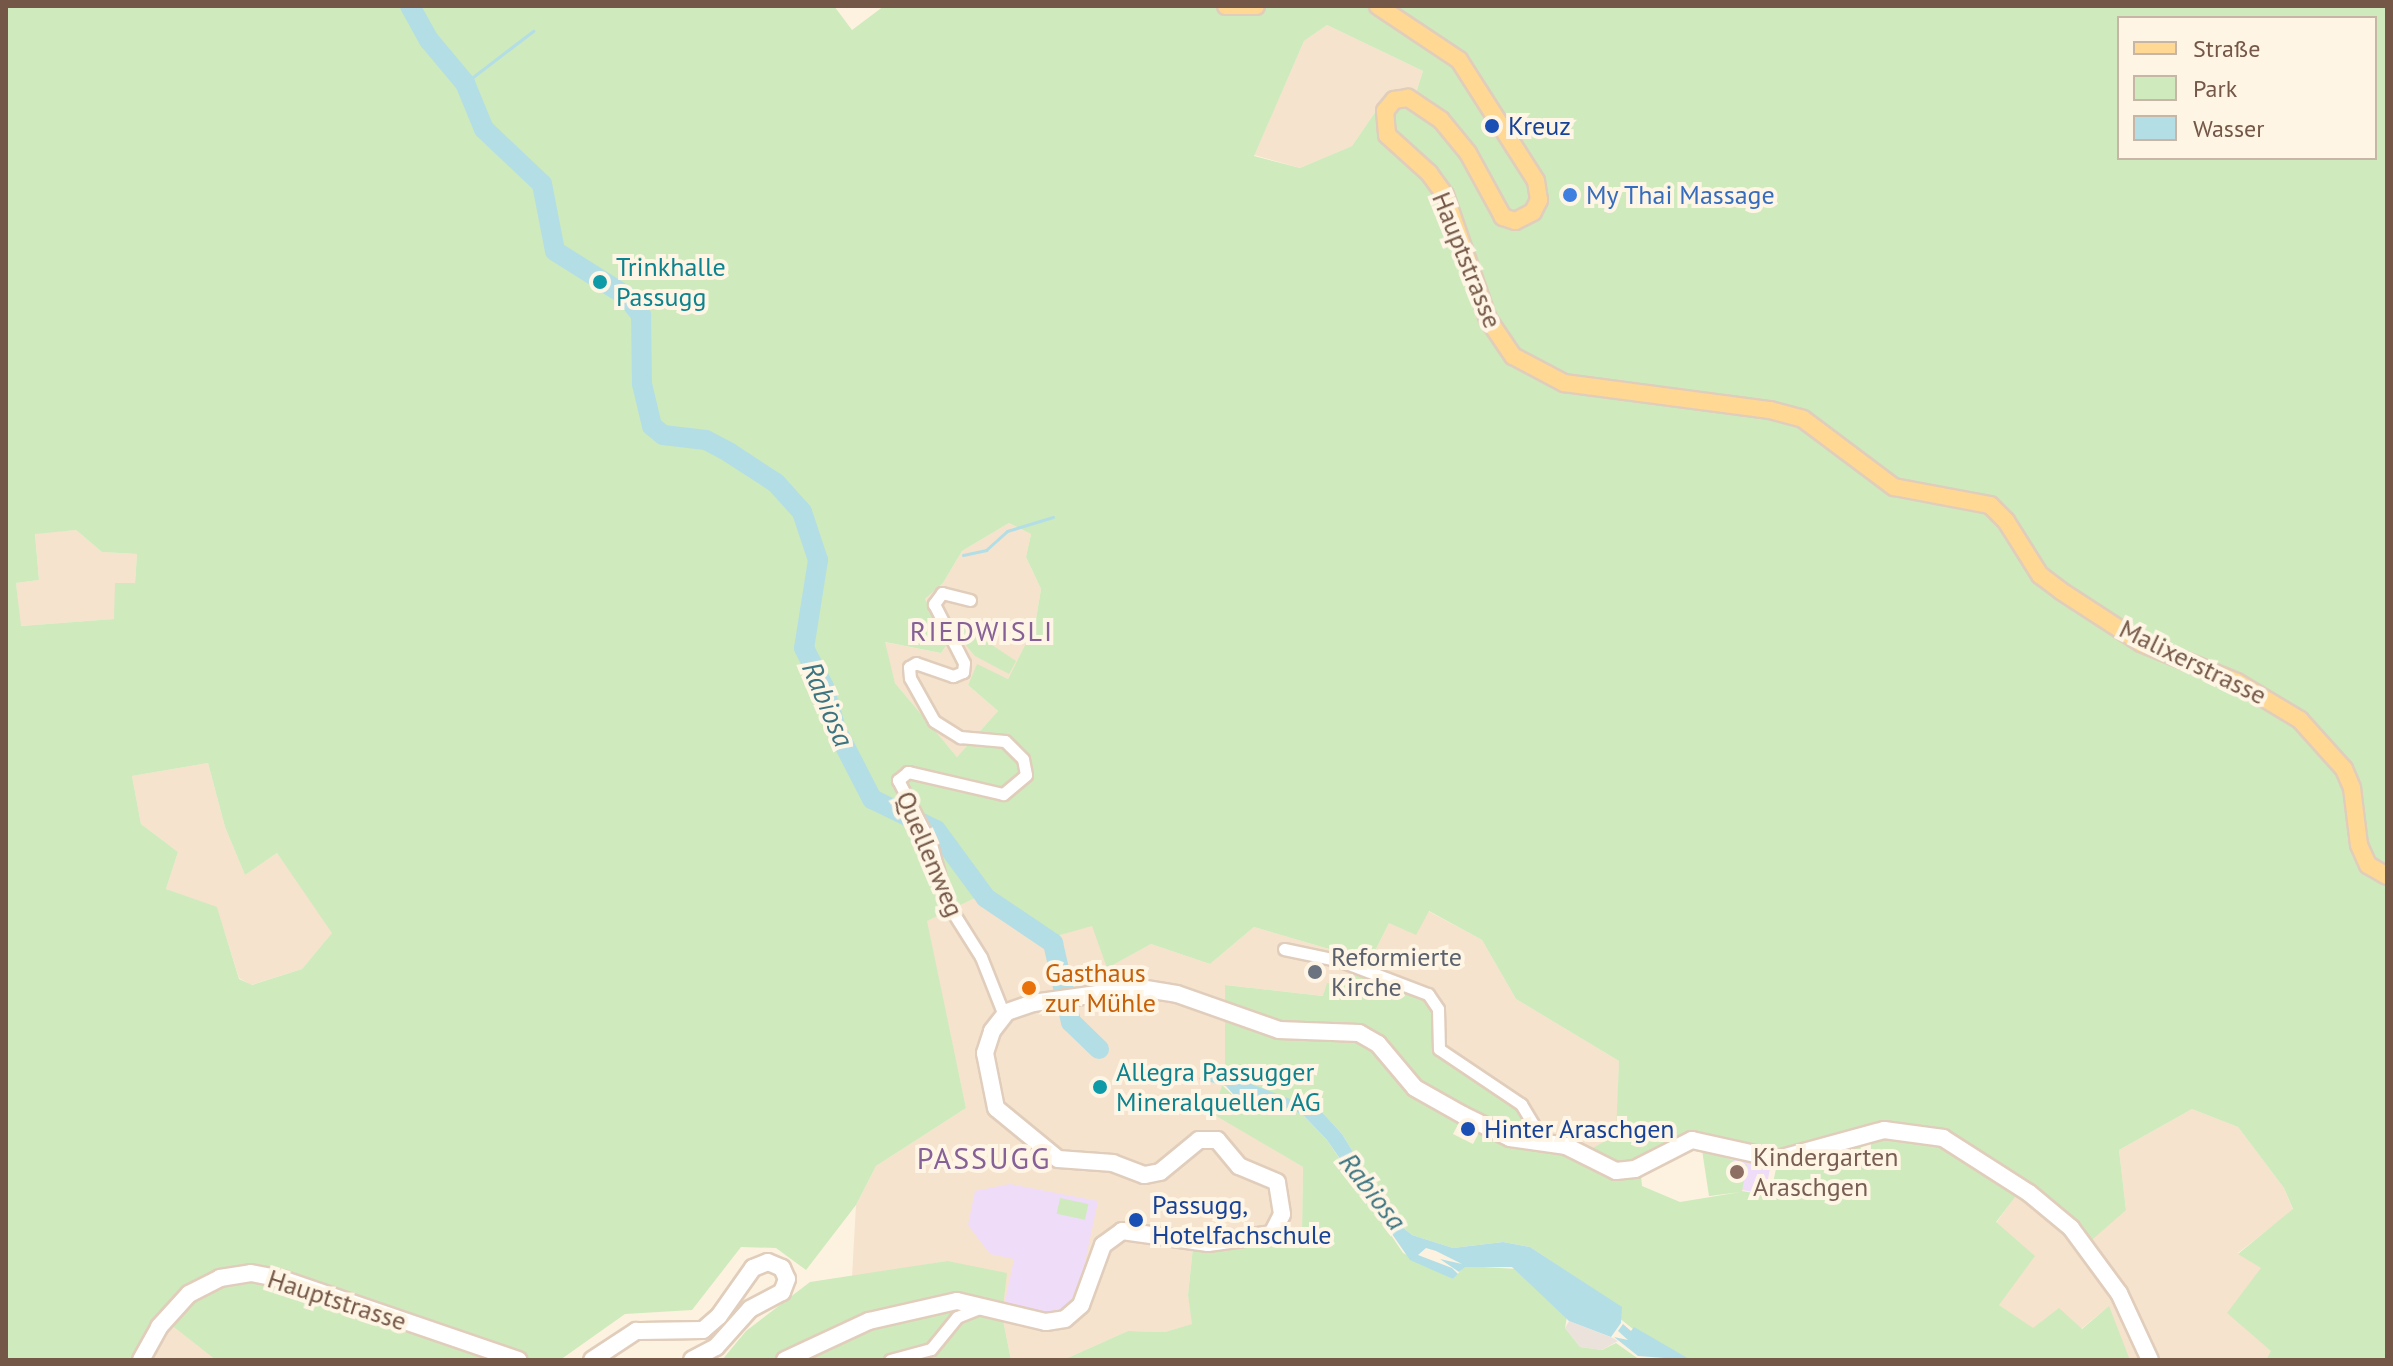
<!DOCTYPE html>
<meta charset="utf-8">
<style>
body{margin:0}
#map{position:relative;width:2393px;height:1366px;overflow:hidden;background:#fdf2df;font-family:"PT Sans",sans-serif}
div>[style]{position:absolute}
.residential>*{inset:0;background:#f5e3cd}
.industrial>*{inset:0;background:#ebe3db}
.education>*{inset:0;background:#efdcf9}
.green>*{inset:0;background:#cfeabd;transform-origin:0 0}
.water>*{inset:0;background:#b3dee6}
.stream>*{height:3px;margin:-1.5px;padding:0 1.5px;transform-origin:1.5px;border-radius:1.5px;background:#b3dee6}
.river>*{height:20px;margin:-10px;padding:0 10px;transform-origin:10px;border-radius:10px;background:#b3dee6}
.roads{filter:drop-shadow(2px 0 #e1cdbb) drop-shadow(-2px 0 #e1cdbb) drop-shadow(0 2px #e1cdbb) drop-shadow(0 -2px #e1cdbb)}
.street>*{height:11px;margin:-5.5px;padding:0 5.5px;transform-origin:5.5px;border-radius:5.5px;background:#fff}
.secondary>*{height:16px;margin:-8px;padding:0 8px;transform-origin:8px;border-radius:8px;background:#fff}
.primary>*{height:16px;margin:-8px;padding:0 8px;transform-origin:8px;border-radius:8px;background:#ffd994}
.dots>*{width:22px;height:22px;translate:-50% -50%;box-sizing:border-box;border:4px solid #fff5e5;border-radius:50%}
span{translate:-50% -50%;white-space:nowrap;text-align:center;line-height:1.15;-webkit-text-stroke:8px #fff5e5;paint-order:stroke}
.transit-label{font-size:26px;color:#164399}
.left{translate:0 -50%;text-align:left}
.shop-label{font-size:26px;color:#366cbe}
.street-label{font-size:26px;color:#745746}
.culture-label{font-size:26px;color:#0d838f}
.worship-label{font-size:26px;color:#5b616d}
.food-label{font-size:26px;color:#c56008}
.education-label{font-size:26px;color:#785e54}
.neighbourhood-label{font-size:28px;color:#866197;letter-spacing:2px}
.water-label{font-size:28px;color:#3c7481;font-style:italic}
.quarter-label{font-size:30px;color:#866197;letter-spacing:2px}
.frame{position:absolute;inset:0;border:8px solid #745746;pointer-events:none}
.legend{position:absolute;left:2117px;top:16px;width:260px;height:144px;box-sizing:border-box;background:#fff5e5;border:2px solid #c7b6a5;margin:0;padding:10px 14px;list-style:none;font-size:24px;color:#745746}
.legend li{display:flex;align-items:center;gap:16px;height:40px}
.legend b{width:40px;border:2px solid #c7b6a5}
</style>
<div id="map">
<div class="residential">
<i style="clip-path:polygon(1327px 25px,1423px 71px,1416px 93px,1387px 95px,1352px 146px,1300px 168px,1254px 155px,1304px 41px)"></i>
<i style="clip-path:polygon(1009px 523px,1031px 534px,1026px 557px,1041px 589px,1035px 625px,1008px 679px,977px 665px,968px 685px,998px 711px,957px 757px,895px 683px,884px 642px,941px 653px,948px 643px,925px 599px,943px 583px,962px 551px)"></i>
<i style="clip-path:polygon(76px 530px,102px 552px,137px 554px,135px 583px,115px 583px,115px 619px,20px 626px,16px 583px,39px 580px,35px 533px)"></i>
<i style="clip-path:polygon(208px 763px,225px 827px,245px 875px,277px 853px,333px 932px,302px 969px,251px 985px,239px 978px,217px 908px,166px 889px,178px 852px,141px 824px,132px 776px)"></i>
<i style="clip-path:polygon(975px 898px,1042px 940px,1092px 925px,1108px 967px,1151px 944px,1210px 964px,1254px 927px,1370px 961px,1389px 923px,1428px 911px,1482px 940px,1516px 999px,1619px 1061px,1617px 1135px,1582px 1154px,1535px 1143px,1452px 1060px,1388px 984px,1355px 975px,1324px 996px,1226px 985px,1225px 1076px,1213px 1113px,1303px 1167px,1302px 1231px,1266px 1245px,1193px 1247px,1188px 1295px,1193px 1324px,1165px 1332px,1128px 1331px,1063px 1360px,1011px 1360px,1002px 1315px,947px 1261px,852px 1277px,856px 1205px,876px 1166px,966px 1108px,926px 921px)"></i>
<i style="clip-path:polygon(2192px 1109px,2238px 1127px,2284px 1188px,2293px 1210px,2238px 1253px,2261px 1267px,2272px 1351px,2266px 1360px,2130px 1360px,2108px 1307px,2081px 1329px,2033px 1329px,1999px 1305px,1996px 1223px,2021px 1188px,2126px 1210px,2119px 1150px)"></i>
<i style="clip-path:polygon(165px 1320px,216px 1358px,215px 1360px,141px 1360px)"></i>
</div>
<div class="industrial">
<i style="clip-path:polygon(1569px 1321px,1613px 1338px,1618px 1341px,1602px 1350px,1580px 1347px,1565px 1328px)"></i>
</div>
<div class="education">
<i style="clip-path:polygon(1713px 1151px,1770px 1169px,1765px 1194px,1742px 1190px,1709px 1196px)"></i>
<i style="clip-path:polygon(1010px 1184px,1098px 1201px,1075px 1309px,1055px 1318px,1004px 1306px,1014px 1259px,990px 1254px,968px 1225px,975px 1191px)"></i>
</div>
<div class="green">
<i style="clip-path:polygon(evenodd,6px 6px,834px 6px,852px 30px,884px 6px,2387px 6px,2387px 1360px,2266px 1360px,2271px 1351px,2227px 1313px,2261px 1268px,2238px 1254px,2293px 1209px,2284px 1188px,2238px 1127px,2192px 1109px,2119px 1150px,2126px 1210px,2086px 1245px,2022px 1188px,1996px 1222px,2035px 1256px,1999px 1305px,2033px 1328px,2059px 1308px,2082px 1329px,2109px 1306px,2130px 1360px,1691px 1360px,1633px 1329px,1618px 1317px,1621px 1307px,1530px 1247px,1503px 1242px,1453px 1248px,1412px 1235px,1396px 1222px,1342px 1134px,1321px 1111px,1225px 1076px,1225px 985px,1323px 996px,1327px 983px,1338px 985px,1340px 978px,1355px 975px,1434px 1002px,1437px 1041px,1521px 1104px,1536px 1143px,1582px 1154px,1616px 1135px,1619px 1061px,1516px 999px,1482px 940px,1429px 911px,1416px 935px,1389px 923px,1370px 961px,1254px 927px,1210px 964px,1151px 944px,1107px 968px,1092px 926px,1042px 940px,975px 898px,927px 921px,966px 1108px,876px 1166px,856px 1205px,806px 1270px,776px 1248px,741px 1247px,692px 1310px,625px 1314px,560px 1360px,216px 1360px,165px 1320px,141px 1360px,6px 1360px,6px 6px,2119px 18px,2375px 18px,2375px 158px,2119px 158px,2119px 18px,6px 6px,1327px 25px,1423px 71px,1416px 93px,1387px 95px,1352px 146px,1300px 168px,1254px 156px,1304px 41px,1327px 25px,6px 6px,1009px 523px,1031px 534px,1026px 557px,1041px 589px,1035px 625px,1008px 679px,977px 664px,968px 685px,998px 711px,957px 757px,895px 683px,885px 642px,941px 653px,948px 643px,925px 599px,943px 583px,962px 551px,1009px 523px,6px 6px,76px 530px,102px 552px,137px 554px,135px 583px,115px 583px,114px 619px,21px 626px,16px 583px,39px 580px,35px 534px,76px 530px,6px 6px,208px 763px,225px 827px,245px 875px,277px 853px,332px 933px,302px 969px,252px 985px,239px 979px,217px 907px,166px 889px,178px 852px,141px 824px,132px 776px,208px 763px,6px 6px,1463px 1115px,1483px 1125px,1473px 1144px,1453px 1134px,1463px 1115px,6px 6px,1707px 1140px,1778px 1160px,1770px 1196px,1742px 1191px,1747px 1165px,1702px 1150px,1709px 1196px,1741px 1192px,1680px 1202px,1642px 1186px,1640px 1166px,1707px 1140px)"></i>
<i style="clip-path:polygon(965px 627px,1016px 661px,1009px 674px,975px 656px,958px 636px)"></i>
<i style="clip-path:polygon(1222px 1085px,1239px 1101px,1291px 1109px,1304px 1116px,1327px 1140px,1403px 1253px,1453px 1279px,1465px 1266px,1517px 1269px,1567px 1317px,1565px 1328px,1580px 1347px,1602px 1350px,1616px 1343px,1640px 1360px,1063px 1360px,1128px 1331px,1165px 1332px,1192px 1324px,1188px 1295px,1193px 1247px,1266px 1245px,1302px 1231px,1303px 1167px,1213px 1114px)"></i>
<i style="left:1060px;top:1198px;width:29px;height:16px;rotate:12deg"></i>
<i style="clip-path:polygon(947px 1261px,1007px 1273px,1002px 1315px,1011px 1360px,722px 1360px,746px 1331px,810px 1282px)"></i>
</div>
<div class="water">
<i style="clip-path:polygon(1207px 1067px,1321px 1111px,1342px 1134px,1396px 1222px,1412px 1235px,1453px 1248px,1503px 1242px,1530px 1247px,1622px 1307px,1621px 1323px,1611px 1337px,1569px 1321px,1512px 1267px,1465px 1267px,1459px 1272px,1440px 1259px,1462px 1264px,1436px 1251px,1426px 1248px,1418px 1255px,1452px 1268px,1458px 1274px,1453px 1279px,1410px 1260px,1327px 1140px,1304px 1116px,1291px 1109px,1239px 1101px,1226px 1086px,1199px 1079px)"></i>
<i style="clip-path:polygon(1623px 1324px,1631px 1331px,1634px 1327px,1691px 1360px,1638px 1356px,1614px 1337px,1628px 1340px,1618px 1331px)"></i>
</div>
<div class="stream">
<i style="left:465px;top:83px;width:86px;rotate:-37.4deg"></i>
<i style="left:963px;top:555px;width:24px;rotate:-12deg"></i>
<i style="left:986px;top:550px;width:28px;rotate:-42deg"></i>
<i style="left:1007px;top:531px;width:48px;rotate:-16.9deg"></i>
</div>
<div class="river">
<i style="left:410px;top:6px;width:39px;rotate:61deg"></i>
<i style="left:429px;top:40px;width:56px;rotate:50.1deg"></i>
<i style="left:465px;top:83px;width:50px;rotate:67.6deg"></i>
<i style="left:484px;top:129px;width:80px;rotate:43.5deg"></i>
<i style="left:542px;top:184px;width:68px;rotate:79deg"></i>
<i style="left:555px;top:251px;width:83px;rotate:32.2deg"></i>
<i style="left:625px;top:295px;width:26px;rotate:51deg"></i>
<i style="left:641px;top:315px;width:69px;rotate:89.2deg"></i>
<i style="left:642px;top:384px;width:43px;rotate:76.6deg"></i>
<i style="left:652px;top:426px;width:14px;rotate:39deg"></i>
<i style="left:663px;top:435px;width:43px;rotate:6.6deg"></i>
<i style="left:706px;top:440px;width:27px;rotate:28deg"></i>
<i style="left:730px;top:453px;width:55px;rotate:33.1deg"></i>
<i style="left:776px;top:483px;width:39px;rotate:48deg"></i>
<i style="left:802px;top:512px;width:51px;rotate:71.6deg"></i>
<i style="left:818px;top:560px;width:89px;rotate:99deg"></i>
<i style="left:804px;top:648px;width:44px;rotate:62.9deg"></i>
<i style="left:824px;top:687px;width:44px;rotate:74.1deg"></i>
<i style="left:836px;top:729px;width:79px;rotate:62.8deg"></i>
<i style="left:872px;top:799px;width:71px;rotate:25.8deg"></i>
<i style="left:936px;top:830px;width:84px;rotate:53.7deg"></i>
<i style="left:986px;top:898px;width:81px;rotate:33.9deg"></i>
<i style="left:1053px;top:943px;width:81px;rotate:77.2deg"></i>
<i style="left:1071px;top:1022px;width:39px;rotate:44deg"></i>
</div>
<div class="roads">
<div class="street">
<i style="left:970px;top:600px;width:29px;rotate:-166deg"></i>
<i style="left:942px;top:593px;width:14px;rotate:126deg"></i>
<i style="left:934px;top:604px;width:66px;rotate:63deg"></i>
<i style="left:964px;top:663px;width:9px;rotate:96deg"></i>
<i style="left:963px;top:672px;width:11px;rotate:158deg"></i>
<i style="left:953px;top:676px;width:39px;rotate:-161deg"></i>
<i style="left:916px;top:663px;width:8px;rotate:150deg"></i>
<i style="left:909px;top:667px;width:11px;rotate:85deg"></i>
<i style="left:910px;top:678px;width:49px;rotate:60.8deg"></i>
<i style="left:934px;top:721px;width:31px;rotate:32deg"></i>
<i style="left:960px;top:737px;width:45px;rotate:5.1deg"></i>
<i style="left:1005px;top:741px;width:25px;rotate:45deg"></i>
<i style="left:1023px;top:759px;width:16px;rotate:79deg"></i>
<i style="left:1026px;top:775px;width:30px;rotate:140deg"></i>
<i style="left:1003px;top:794px;width:98px;rotate:-167deg"></i>
<i style="left:908px;top:772px;width:13px;rotate:141deg"></i>
<i style="left:898px;top:780px;width:72px;rotate:62.7deg"></i>
<i style="left:931px;top:844px;width:61px;rotate:74.8deg"></i>
<i style="left:947px;top:903px;width:64px;rotate:57.8deg"></i>
<i style="left:981px;top:957px;width:62px;rotate:68.4deg"></i>
<i style="left:1284px;top:949px;width:58px;rotate:11.9deg"></i>
<i style="left:1341px;top:961px;width:93px;rotate:20.8deg"></i>
<i style="left:1428px;top:994px;width:18px;rotate:56deg"></i>
<i style="left:1438px;top:1009px;width:40px;rotate:88.6deg"></i>
<i style="left:1439px;top:1049px;width:99px;rotate:33.9deg"></i>
<i style="left:1521px;top:1104px;width:23px;rotate:59deg"></i>
<i style="left:1533px;top:1124px;width:19px;rotate:84deg"></i>
<i style="left:890px;top:1360px;width:42px;rotate:-15deg"></i>
<i style="left:931px;top:1349px;width:41px;rotate:-50.9deg"></i>
<i style="left:957px;top:1317px;width:27px;rotate:-22deg"></i>
</div>
<div class="secondary">
<i style="left:141px;top:1360px;width:38px;rotate:-61deg"></i>
<i style="left:159px;top:1327px;width:45px;rotate:-47.7deg"></i>
<i style="left:189px;top:1294px;width:35px;rotate:-27deg"></i>
<i style="left:220px;top:1278px;width:31px;rotate:-9deg"></i>
<i style="left:251px;top:1273px;width:32px;rotate:11deg"></i>
<i style="left:282px;top:1279px;width:250px;rotate:18.9deg"></i>
<i style="left:592px;top:1360px;width:53px;rotate:-33.4deg"></i>
<i style="left:636px;top:1331px;width:67px;rotate:-0.9deg"></i>
<i style="left:703px;top:1330px;width:21px;rotate:-41deg"></i>
<i style="left:719px;top:1316px;width:59px;rotate:-54.7deg"></i>
<i style="left:753px;top:1268px;width:16px;rotate:-22deg"></i>
<i style="left:768px;top:1262px;width:15px;rotate:23deg"></i>
<i style="left:782px;top:1268px;width:12px;rotate:66deg"></i>
<i style="left:787px;top:1279px;width:14px;rotate:111deg"></i>
<i style="left:782px;top:1292px;width:36px;rotate:152deg"></i>
<i style="left:750px;top:1309px;width:51px;rotate:131.8deg"></i>
<i style="left:716px;top:1347px;width:27px;rotate:152deg"></i>
<i style="left:785px;top:1360px;width:93px;rotate:-24.9deg"></i>
<i style="left:869px;top:1321px;width:90px;rotate:-12.8deg"></i>
<i style="left:957px;top:1301px;width:91px;rotate:13.3deg"></i>
<i style="left:1046px;top:1322px;width:19px;rotate:-9deg"></i>
<i style="left:1065px;top:1319px;width:21px;rotate:-41deg"></i>
<i style="left:1081px;top:1305px;width:64px;rotate:-69.9deg"></i>
<i style="left:1103px;top:1245px;width:24px;rotate:-36deg"></i>
<i style="left:1122px;top:1231px;width:87px;rotate:7.9deg"></i>
<i style="left:1208px;top:1243px;width:65px;rotate:-8deg"></i>
<i style="left:1272px;top:1234px;width:22px;rotate:-63deg"></i>
<i style="left:1282px;top:1214px;width:32px;rotate:-99deg"></i>
<i style="left:1277px;top:1182px;width:41px;rotate:-157.2deg"></i>
<i style="left:1239px;top:1166px;width:34px;rotate:-130deg"></i>
<i style="left:1217px;top:1140px;width:18px;rotate:180deg"></i>
<i style="left:1199px;top:1140px;width:50px;rotate:140.6deg"></i>
<i style="left:1160px;top:1172px;width:16px;rotate:169deg"></i>
<i style="left:1144px;top:1175px;width:33px;rotate:-159deg"></i>
<i style="left:1113px;top:1163px;width:55px;rotate:-175.8deg"></i>
<i style="left:1058px;top:1159px;width:80px;rotate:-140.6deg"></i>
<i style="left:996px;top:1108px;width:56px;rotate:-101.3deg"></i>
<i style="left:985px;top:1053px;width:23px;rotate:-72deg"></i>
<i style="left:992px;top:1031px;width:24px;rotate:-52deg"></i>
<i style="left:1007px;top:1012px;width:28px;rotate:-19deg"></i>
<i style="left:1033px;top:1003px;width:108px;rotate:-8deg"></i>
<i style="left:1140px;top:988px;width:37px;rotate:9deg"></i>
<i style="left:1177px;top:994px;width:108px;rotate:19.4deg"></i>
<i style="left:1279px;top:1030px;width:80px;rotate:2.1deg"></i>
<i style="left:1359px;top:1033px;width:22px;rotate:30deg"></i>
<i style="left:1378px;top:1044px;width:57px;rotate:49.9deg"></i>
<i style="left:1415px;top:1088px;width:55px;rotate:29.4deg"></i>
<i style="left:1463px;top:1115px;width:52px;rotate:26.1deg"></i>
<i style="left:1510px;top:1138px;width:57px;rotate:8.1deg"></i>
<i style="left:1566px;top:1146px;width:56px;rotate:26.6deg"></i>
<i style="left:1616px;top:1171px;width:19px;rotate:-6deg"></i>
<i style="left:1635px;top:1169px;width:64px;rotate:-27deg"></i>
<i style="left:1692px;top:1140px;width:88px;rotate:12.5deg"></i>
<i style="left:1778px;top:1159px;width:110px;rotate:-15.3deg"></i>
<i style="left:1884px;top:1130px;width:60px;rotate:7.7deg"></i>
<i style="left:1943px;top:1138px;width:102px;rotate:32.6deg"></i>
<i style="left:2029px;top:1193px;width:55px;rotate:39.8deg"></i>
<i style="left:2071px;top:1228px;width:81px;rotate:53.6deg"></i>
<i style="left:2119px;top:1293px;width:74px;rotate:65.2deg"></i>
</div>
<div class="primary">
<i style="left:1226px;top:6px;width:30px"></i>
<i style="left:1378px;top:6px;width:97px;rotate:33.7deg"></i>
<i style="left:1459px;top:60px;width:143px;rotate:57.5deg"></i>
<i style="left:1536px;top:181px;width:19px;rotate:81deg"></i>
<i style="left:1539px;top:200px;width:13px;rotate:117deg"></i>
<i style="left:1533px;top:212px;width:20px;rotate:153deg"></i>
<i style="left:1515px;top:221px;width:13px;rotate:-162deg"></i>
<i style="left:1503px;top:217px;width:73px;rotate:-118.7deg"></i>
<i style="left:1468px;top:153px;width:43px;rotate:-129.3deg"></i>
<i style="left:1441px;top:120px;width:40px;rotate:-146deg"></i>
<i style="left:1408px;top:98px;width:14px;rotate:172deg"></i>
<i style="left:1394px;top:100px;width:14px;rotate:129deg"></i>
<i style="left:1385px;top:111px;width:24px;rotate:85deg"></i>
<i style="left:1387px;top:135px;width:57px;rotate:42.1deg"></i>
<i style="left:1429px;top:173px;width:27px;rotate:54deg"></i>
<i style="left:1445px;top:195px;width:131px;rotate:70.9deg"></i>
<i style="left:1488px;top:319px;width:45px;rotate:56deg"></i>
<i style="left:1513px;top:356px;width:58px;rotate:27.9deg"></i>
<i style="left:1564px;top:383px;width:208px;rotate:7.5deg"></i>
<i style="left:1770px;top:410px;width:34px;rotate:15deg"></i>
<i style="left:1803px;top:419px;width:114px;rotate:36.8deg"></i>
<i style="left:1894px;top:487px;width:98px;rotate:10.6deg"></i>
<i style="left:1990px;top:505px;width:23px;rotate:45deg"></i>
<i style="left:2006px;top:521px;width:64px;rotate:57.8deg"></i>
<i style="left:2040px;top:575px;width:26px;rotate:37deg"></i>
<i style="left:2061px;top:591px;width:95px;rotate:33deg"></i>
<i style="left:2141px;top:643px;width:104px;rotate:22.1deg"></i>
<i style="left:2237px;top:682px;width:74px;rotate:31.1deg"></i>
<i style="left:2300px;top:720px;width:66px;rotate:48.1deg"></i>
<i style="left:2344px;top:769px;width:21px;rotate:67deg"></i>
<i style="left:2352px;top:788px;width:57px;rotate:83deg"></i>
<i style="left:2359px;top:845px;width:22px;rotate:66deg"></i>
<i style="left:2368px;top:865px;width:22px;rotate:30deg"></i>
</div>
</div>
<div class="dots">
<i style="left:1492px;top:126px;background:#1a4fb4"></i>
<i style="left:1570px;top:195px;background:#3f7fe0"></i>
<i style="left:600px;top:282px;background:#0f9aa8"></i>
<i style="left:1315px;top:972px;background:#6b7280"></i>
<i style="left:1029px;top:988px;background:#e8710a"></i>
<i style="left:1100px;top:1087px;background:#0f9aa8"></i>
<i style="left:1468px;top:1129px;background:#1a4fb4"></i>
<i style="left:1737px;top:1172px;background:#8d6e63"></i>
<i style="left:1136px;top:1220px;background:#1a4fb4"></i>
</div>
<div class="transit-label">
<span class="left" style="left:1508px;top:126px">Kreuz</span>
<span class="left" style="left:1484px;top:1129px">Hinter Araschgen</span>
<span class="left" style="left:1152px;top:1220px">Passugg,<br>Hotelfachschule</span>
</div>
<div class="shop-label">
<span class="left" style="left:1586px;top:195px">My Thai Massage</span>
</div>
<div class="street-label">
<span style="left:1467px;top:260px;rotate:68deg">Hauptstrasse</span>
<span style="left:2193px;top:662px;rotate:26deg">Malixerstrasse</span>
<span style="left:930px;top:854px;rotate:67deg">Quellenweg</span>
<span style="left:337px;top:1300px;rotate:18deg">Hauptstrasse</span>
</div>
<div class="culture-label">
<span class="left" style="left:616px;top:282px">Trinkhalle<br>Passugg</span>
<span class="left" style="left:1116px;top:1087px">Allegra Passugger<br>Mineralquellen AG</span>
</div>
<div class="worship-label">
<span class="left" style="left:1331px;top:972px">Reformierte<br>Kirche</span>
</div>
<div class="food-label">
<span class="left" style="left:1045px;top:988px">Gasthaus<br>zur Mühle</span>
</div>
<div class="education-label">
<span class="left" style="left:1753px;top:1172px">Kindergarten<br>Araschgen</span>
</div>
<div class="neighbourhood-label">
<span style="left:982px;top:631px">RIEDWISLI</span>
</div>
<div class="water-label">
<span style="left:828px;top:704px;rotate:67deg">Rabiosa</span>
<span style="left:1373px;top:1191px;rotate:52deg">Rabiosa</span>
</div>
<div class="quarter-label">
<span style="left:984px;top:1158px">PASSUGG</span>
</div>
<div class="frame"></div>
<ul class="legend">
<li><b style="height:10px;background:#ffd994"></b>Straße</li>
<li><b style="height:22px;background:#cfeabd"></b>Park</li>
<li><b style="height:22px;background:#b3dee6"></b>Wasser</li>
</ul>
</div>
